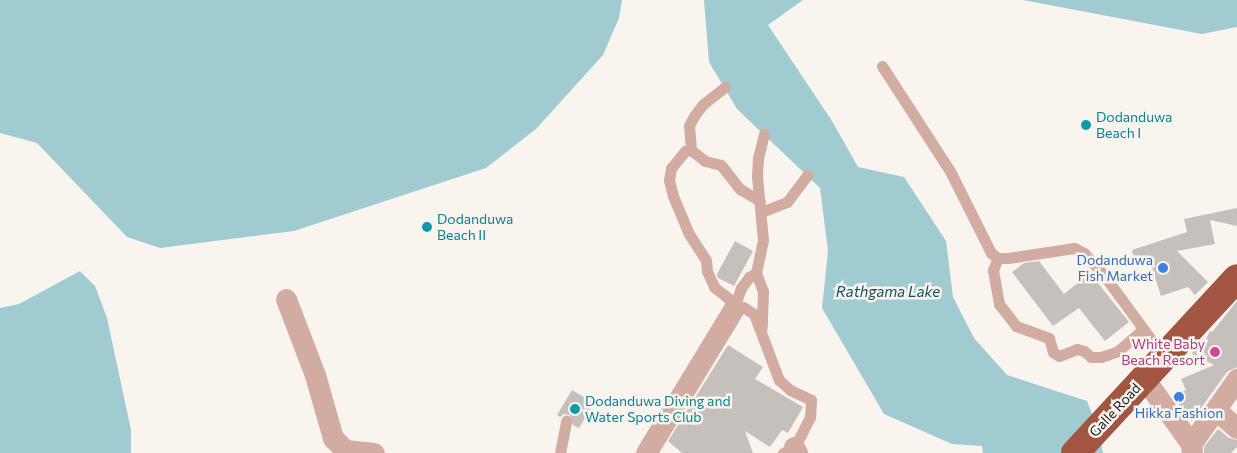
<!DOCTYPE html>
<style>
body{margin:0}
#map{position:relative;width:1237px;height:453px;overflow:hidden;background:#faf4ef;font-family:Commissioner,sans-serif}
div>[style]{position:absolute}
.water>*{inset:0;background:#9fcbd1}
.building>*{inset:0;background:#c6c0bc}
.lane>*{height:11px;margin:-5.5px;padding:0 5.5px;transform-origin:5.5px;border-radius:5.5px;background:#d2aca1}
.street>*{height:21px;margin:-10.5px;padding:0 10.5px;transform-origin:10.5px;border-radius:10.5px;background:#d2aca1}
.highway>*{height:28px;margin:-14px;padding:0 14px;transform-origin:14px;border-radius:14px;background:#a25540}
.dots>*{width:14px;height:14px;translate:-50% -50%;box-sizing:border-box;border:2px solid #faf4ef;border-radius:50%}
span{translate:-50% -50%;white-space:nowrap;text-align:center;line-height:1.15;-webkit-text-stroke:5px #faf4ef;paint-order:stroke}
.culture-label{font-size:14px;color:#0d838f}
.left{translate:0 -50%;text-align:left}
.shop-label{font-size:14px;color:#366cbe}
.right{translate:-100% -50%;text-align:right}
.hotel-label{font-size:14px;color:#b23c85}
.street-label{font-size:14px;color:#201e1c}
.water-label{font-size:15px;color:#14525a;font-style:italic}
</style>
<div id="map">
<div class="water">
<i style="clip-path:polygon(0 0,622px 0,619px 18px,603px 55px,536px 129px,486px 168px,294px 231px,160px 248px,127px 237px,37px 143px,0 133px)"></i>
<i style="clip-path:polygon(704px 0,803px 0,768px 25px,832px 121px,858px 167px,904px 177px,946px 241px,953px 297px,974px 338px,1007px 375px,1087px 401px,1098px 429px,1103px 453px,983px 453px,982px 446px,952px 444px,884px 414px,822px 308px,828px 251px,820px 188px,737px 109px,709px 62px)"></i>
<i style="clip-path:polygon(1023px 0,1237px 0,1237px 27px,1202px 34px)"></i>
<i style="clip-path:polygon(80px 271px,95px 286px,107px 318px,131px 430px,131px 453px,0 453px,0 308px,19px 304px)"></i>
</div>
<div class="building">
<i style="clip-path:polygon(1237px 208px,1237px 226px,1210px 220px,1215px 244px,1177px 251px,1208px 282px,1195px 295px,1188px 287px,1161px 296px,1148px 256px,1134px 259px,1132px 250px,1187px 232px,1184px 219px)"></i>
<i style="clip-path:polygon(735px 241px,753px 251px,734px 286px,718px 278px,717px 274px)"></i>
<i style="clip-path:polygon(1039px 261px,1064px 294px,1090px 273px,1129px 322px,1105px 341px,1079px 308px,1053px 326px,1012px 272px,1024px 263px)"></i>
<i style="clip-path:polygon(1237px 301px,1237px 367px,1227px 372px,1191px 422px,1172px 396px,1186px 390px,1181px 379px,1214px 365px,1192px 354px,1197px 344px,1202px 339px,1205px 341px,1210px 331px,1212px 332px)"></i>
<i style="clip-path:polygon(728px 345px,763px 367px,755px 379px,803px 407px,788px 433px,782px 430px,770px 447px,745px 431px,753px 453px,682px 453px,668px 441px)"></i>
<i style="clip-path:polygon(572px 390px,594px 403px,579px 428px,573px 425px,570px 415px,564px 414px,560px 417px,557px 415px)"></i>
<i style="clip-path:polygon(1218px 429px,1229px 438px,1237px 440px,1237px 447px,1231px 453px,1204px 453px,1204px 447px)"></i>
</div>
<div class="lane">
<i style="left:882px;top:66px;width:125px;rotate:57.1deg"></i>
<i style="left:950px;top:171px;width:92px;rotate:63.4deg"></i>
<i style="left:991px;top:253px;width:9px;rotate:36deg"></i>
<i style="left:998px;top:258px;width:10px"></i>
<i style="left:1008px;top:258px;width:67px;rotate:-8.6deg"></i>
<i style="left:1074px;top:248px;width:11px;rotate:27deg"></i>
<i style="left:1084px;top:253px;width:28px;rotate:48deg"></i>
<i style="left:1103px;top:274px;width:103px;rotate:53.7deg"></i>
<i style="left:725px;top:87px;width:28px;rotate:142deg"></i>
<i style="left:703px;top:104px;width:15px;rotate:127deg"></i>
<i style="left:694px;top:116px;width:11px;rotate:117deg"></i>
<i style="left:689px;top:126px;width:24px;rotate:85deg"></i>
<i style="left:691px;top:150px;width:18px;rotate:38deg"></i>
<i style="left:705px;top:161px;width:16px;rotate:14deg"></i>
<i style="left:721px;top:165px;width:31px;rotate:52deg"></i>
<i style="left:740px;top:189px;width:23px;rotate:31deg"></i>
<i style="left:691px;top:150px;width:6px;rotate:171deg"></i>
<i style="left:685px;top:151px;width:22px;rotate:129deg"></i>
<i style="left:671px;top:168px;width:12px;rotate:99deg"></i>
<i style="left:669px;top:180px;width:16px;rotate:76deg"></i>
<i style="left:673px;top:196px;width:41px;rotate:67.2deg"></i>
<i style="left:689px;top:234px;width:31px;rotate:57deg"></i>
<i style="left:706px;top:260px;width:11px;rotate:85deg"></i>
<i style="left:707px;top:271px;width:17px;rotate:66deg"></i>
<i style="left:714px;top:287px;width:18px;rotate:38deg"></i>
<i style="left:728px;top:298px;width:12px;rotate:59deg"></i>
<i style="left:761px;top:212px;width:28px;rotate:-21deg"></i>
<i style="left:787px;top:202px;width:34px;rotate:-53deg"></i>
<i style="left:998px;top:258px;width:13px;rotate:113deg"></i>
<i style="left:993px;top:270px;width:35px;rotate:80deg"></i>
<i style="left:999px;top:304px;width:28px;rotate:52deg"></i>
<i style="left:1016px;top:326px;width:35px;rotate:20deg"></i>
<i style="left:1049px;top:338px;width:15px;rotate:74deg"></i>
<i style="left:1053px;top:352px;width:7px;rotate:34deg"></i>
<i style="left:1059px;top:356px;width:19px;rotate:-21deg"></i>
<i style="left:1077px;top:349px;width:7px;rotate:16deg"></i>
<i style="left:1084px;top:351px;width:9px;rotate:41deg"></i>
<i style="left:1091px;top:357px;width:10px"></i>
<i style="left:1101px;top:357px;width:18px;rotate:-19deg"></i>
<i style="left:1118px;top:351px;width:33px;rotate:-41deg"></i>
<i style="left:756px;top:273px;width:34px;rotate:-78deg"></i>
<i style="left:763px;top:240px;width:64px;rotate:-95.4deg"></i>
<i style="left:757px;top:176px;width:18px;rotate:-87deg"></i>
<i style="left:758px;top:158px;width:25px;rotate:-76deg"></i>
<i style="left:734px;top:308px;width:9px;rotate:-6deg"></i>
<i style="left:743px;top:307px;width:13px;rotate:32deg"></i>
<i style="left:754px;top:314px;width:71px;rotate:69.3deg"></i>
<i style="left:779px;top:380px;width:15px;rotate:42deg"></i>
<i style="left:790px;top:390px;width:23px;rotate:25deg"></i>
<i style="left:811px;top:400px;width:17px;rotate:93deg"></i>
<i style="left:810px;top:417px;width:20px;rotate:117deg"></i>
<i style="left:801px;top:435px;width:14px;rotate:120deg"></i>
<i style="left:794px;top:447px;width:13px;rotate:151deg"></i>
<i style="left:734px;top:308px;width:21px;rotate:-71deg"></i>
<i style="left:741px;top:288px;width:14px;rotate:-54deg"></i>
<i style="left:749px;top:277px;width:8px;rotate:-30deg"></i>
<i style="left:756px;top:273px;width:19px;rotate:69deg"></i>
<i style="left:763px;top:291px;width:36px;rotate:92deg"></i>
<i style="left:560px;top:453px;width:33px;rotate:-79deg"></i>
</div>
<div class="street">
<i style="left:286px;top:299px;width:81px;rotate:69.1deg"></i>
<i style="left:315px;top:375px;width:66px;rotate:74.1deg"></i>
<i style="left:333px;top:438px;width:17px;rotate:45deg"></i>
<i style="left:345px;top:450px;width:29px;rotate:6deg"></i>
<i style="left:1144px;top:378px;width:81px;rotate:54.5deg"></i>
<i style="left:1191px;top:444px;width:9px;rotate:84deg"></i>
<i style="left:1216px;top:410px;width:28px;rotate:41deg"></i>
<i style="left:1191px;top:444px;width:80px;rotate:-54.7deg"></i>
<i style="left:794px;top:447px;width:7px;rotate:63deg"></i>
<i style="left:646px;top:453px;width:170px;rotate:-58.7deg"></i>
</div>
<div class="highway">
<i style="left:1075px;top:453px;width:238px;rotate:-47.2deg"></i>
</div>
<div class="dots">
<i style="left:1086px;top:125px;background:#0f9aa8"></i>
<i style="left:427px;top:227px;background:#0f9aa8"></i>
<i style="left:1163px;top:268px;background:#3f7fe0"></i>
<i style="left:1215px;top:352px;background:#d1479c"></i>
<i style="left:1179px;top:397px;background:#3f7fe0"></i>
<i style="left:575px;top:409px;background:#0f9aa8"></i>
</div>
<div class="culture-label">
<span class="left" style="left:1096px;top:125px">Dodanduwa<br>Beach I</span>
<span class="left" style="left:437px;top:227px">Dodanduwa<br>Beach II</span>
<span class="left" style="left:585px;top:409px">Dodanduwa Diving and<br>Water Sports Club</span>
</div>
<div class="shop-label">
<span class="right" style="left:1153px;top:268px">Dodanduwa<br>Fish Market</span>
<span style="left:1179px;top:413px">Hikka Fashion</span>
</div>
<div class="hotel-label">
<span class="right" style="left:1205px;top:352px">White Baby<br>Beach Resort</span>
</div>
<div class="street-label">
<span style="left:1115px;top:410px;rotate:-47deg">Galle Road</span>
</div>
<div class="water-label">
<span style="left:888px;top:292px">Rathgama Lake</span>
</div>
</div>
